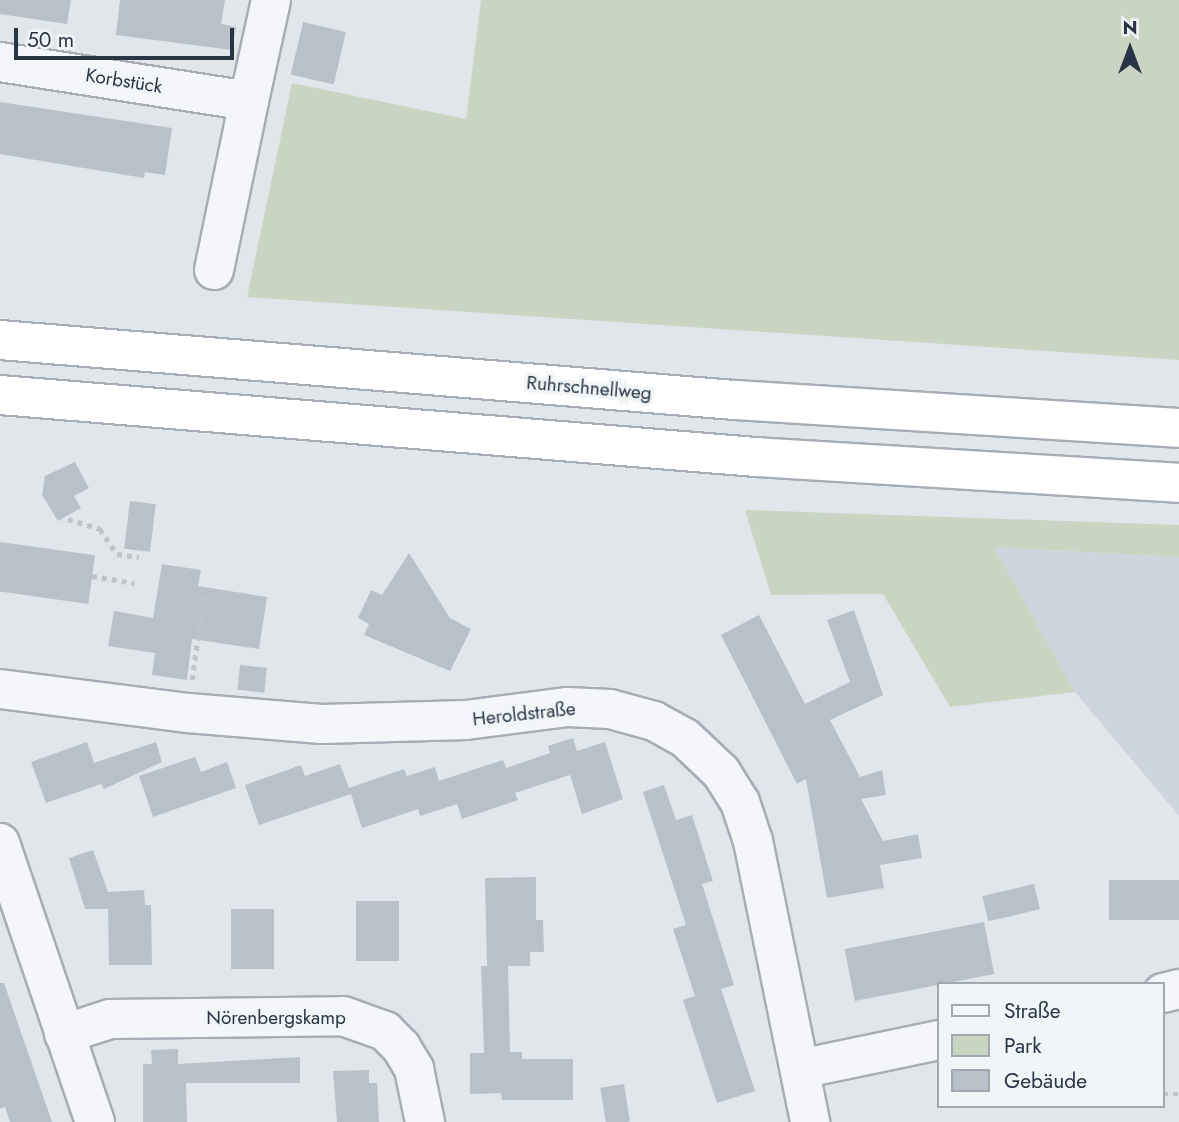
<!DOCTYPE html>
<meta charset="utf-8">
<style>
body{margin:0}
#map{position:relative;width:1179px;height:1122px;overflow:hidden;background:#e1e6eb;font-family:Jost,sans-serif}
div>[style]{position:absolute}
.built>*{inset:0;background:#cfd5dd}
.green>*{inset:0;background:#c9d5c2}
.building>*{inset:0;background:#b8c0c9;transform-origin:0 0}
.path>*{height:4.5px;margin-top:-2.25px;transform-origin:0;background:repeating-linear-gradient(90deg,#c0c4ca 0 5px,transparent 0 10px)}
.roads{filter:drop-shadow(2px 0 #a6adb6) drop-shadow(-2px 0 #a6adb6) drop-shadow(0 2px #a6adb6) drop-shadow(0 -2px #a6adb6)}
.minor>*{height:38px;margin:-19px;padding:0 19px;transform-origin:19px;border-radius:19px;background:#f5f6f9}
.highway>*{height:38px;margin:-19px;padding:0 19px;transform-origin:19px;border-radius:19px;background:#fff}
span{translate:-50% -50%;white-space:nowrap;text-align:center;line-height:1.15;-webkit-text-stroke:7px #f1f5f8;paint-order:stroke}
.street-label{font-size:19px;color:#283544}
.legend{position:absolute;left:937px;top:982px;width:228px;height:126px;box-sizing:border-box;background:#f1f5f8;border:2px solid #a1a8b0;margin:0;padding:9px 12px;list-style:none;font-size:21px;color:#283544}
.legend li{display:flex;align-items:center;gap:14px;height:35px}
.legend b{width:35px;border:2px solid #a1a8b0}
.north{position:absolute;left:1095px;top:14px;width:70px;height:70px;-webkit-text-stroke:5px #f1f5f8;paint-order:stroke;rotate:0deg;font-size:19px;font-weight:700;line-height:28px;text-align:center;color:#283544}
.north::after{content:'';display:block;margin:auto;width:24px;height:32px;background:#283544;clip-path:polygon(50% 0,100% 100%,50% 72%,0 100%)}
.scale{position:absolute;left:14px;top:28px;width:220px;height:32px;box-sizing:border-box;border:4px solid #283544;border-top:0;padding-left:9px;font-size:21px;line-height:24px;white-space:nowrap;color:#283544;-webkit-text-stroke:5px #f1f5f8;paint-order:stroke}
</style>
<div id="map">
<div class="built">
<i style="clip-path:polygon(994px 547px,1179px 557px,1179px 816px,1075px 692px)"></i>
</div>
<div class="green">
<i style="clip-path:polygon(481px 0,1179px 0,1179px 360px,247px 297px,292px 83px,466px 119px)"></i>
<i style="clip-path:polygon(745px 510px,1179px 525px,1179px 557px,994px 547px,1075px 692px,950px 707px,883px 594px,771px 595px)"></i>
</div>
<div class="building">
<i style="clip-path:polygon(0 0,71px 0,67px 24px,0 14px)"></i>
<i style="clip-path:polygon(120px 0,225px 0,221px 24px,236px 27px,232px 50px,116px 35px)"></i>
<i style="left:303px;top:22px;width:44px;height:54px;rotate:13deg"></i>
<i style="clip-path:polygon(0 102px,172px 128px,165px 175px,145px 172px,144px 178px,0 154px)"></i>
<i style="clip-path:polygon(75px 462px,89px 488px,74px 496px,81px 508px,58px 521px,42px 495px,45px 476px)"></i>
<i style="left:130px;top:501px;width:26px;height:48px;rotate:7deg"></i>
<i style="left:0;top:542px;width:96px;height:49px;rotate:8deg"></i>
<i style="clip-path:polygon(409px 553px,450px 618px,471px 629px,450px 671px,364px 635px,369px 624px,358px 618px,371px 590px,382px 595px)"></i>
<i style="clip-path:polygon(162px 564px,201px 570px,198px 586px,267px 597px,259px 649px,192px 639px,187px 680px,152px 675px,155px 653px,108px 646px,114px 611px,153px 618px)"></i>
<i style="clip-path:polygon(854px 610px,883px 695px,830px 720px,860px 777px,882px 770px,886px 795px,861px 799px,883px 841px,918px 834px,922px 858px,880px 865px,884px 888px,827px 898px,806px 779px,797px 784px,721px 635px,759px 615px,805px 704px,850px 682px,827px 620px)"></i>
<i style="left:240px;top:665px;width:27px;height:25px;rotate:6deg"></i>
<i style="clip-path:polygon(573px 738px,577px 751px,605px 742px,623px 799px,582px 814px,570px 775px,515px 793px,518px 800px,462px 819px,457px 804px,420px 816px,418px 809px,362px 828px,351px 794px,259px 825px,245px 785px,301px 765px,305px 776px,340px 764px,349px 788px,404px 769px,407px 776px,435px 767px,439px 781px,503px 760px,506px 768px,550px 753px,548px 746px)"></i>
<i style="clip-path:polygon(87px 742px,94px 763px,156px 742px,162px 762px,104px 789px,101px 784px,46px 803px,31px 762px)"></i>
<i style="clip-path:polygon(195px 757px,201px 772px,227px 762px,236px 788px,153px 817px,139px 776px)"></i>
<i style="clip-path:polygon(664px 785px,676px 820px,692px 815px,713px 881px,702px 884px,734px 985px,721px 989px,755px 1091px,717px 1103px,683px 1000px,695px 996px,673px 929px,686px 925px,643px 792px)"></i>
<i style="clip-path:polygon(93px 850px,108px 892px,144px 890px,145px 905px,151px 905px,152px 965px,109px 965px,108px 909px,85px 909px,69px 858px)"></i>
<i style="clip-path:polygon(536px 877px,536px 920px,543px 920px,544px 952px,530px 952px,530px 966px,508px 966px,510px 1052px,522px 1052px,522px 1059px,573px 1059px,573px 1100px,502px 1100px,501px 1093px,470px 1094px,470px 1053px,484px 1053px,481px 966px,487px 966px,485px 878px)"></i>
<i style="left:1179px;top:880px;width:40px;height:70px;rotate:90deg"></i>
<i style="left:1034px;top:884px;width:26px;height:53px;rotate:77deg"></i>
<i style="left:356px;top:901px;width:43px;height:60px"></i>
<i style="left:231px;top:909px;width:43px;height:60px"></i>
<i style="left:984px;top:922px;width:53px;height:142px;rotate:79deg"></i>
<i style="clip-path:polygon(0 983px,4px 983px,52px 1122px,10px 1122px,5px 1107px,0 1109px)"></i>
<i style="clip-path:polygon(178px 1049px,178px 1064px,300px 1057px,300px 1083px,186px 1083px,187px 1122px,143px 1122px,143px 1064px,152px 1064px,151px 1050px)"></i>
<i style="clip-path:polygon(369px 1070px,369px 1083px,377px 1083px,379px 1122px,337px 1122px,333px 1071px)"></i>
<i style="left:624px;top:1084px;width:38px;height:24px;rotate:81deg"></i>
</div>
<div class="path">
<i style="left:68px;top:519px;width:34px;rotate:17deg"></i>
<i style="left:100px;top:529px;width:30px;rotate:56deg"></i>
<i style="left:117px;top:554px;width:22px;rotate:8deg"></i>
<i style="left:92px;top:576px;width:43px;rotate:9.5deg"></i>
<i style="left:192px;top:680px;width:91px;rotate:-82.4deg"></i>
<i style="left:1163px;top:1094px;width:15px"></i>
</div>
<div class="roads">
<div class="minor">
<i style="left:0;top:62px;width:252px;rotate:8.9deg"></i>
<i style="left:249px;top:101px;width:103px;rotate:-77.7deg"></i>
<i style="left:214px;top:270px;width:173px;rotate:-78.3deg"></i>
<i style="left:0;top:689px;width:190px;rotate:7.3deg"></i>
<i style="left:188px;top:713px;width:134px;rotate:4.7deg"></i>
<i style="left:322px;top:724px;width:144px;rotate:-1.6deg"></i>
<i style="left:466px;top:720px;width:103px;rotate:-7.3deg"></i>
<i style="left:568px;top:707px;width:42px;rotate:2.7deg"></i>
<i style="left:610px;top:709px;width:46px;rotate:15.3deg"></i>
<i style="left:654px;top:721px;width:35px;rotate:29deg"></i>
<i style="left:685px;top:738px;width:50px;rotate:43.4deg"></i>
<i style="left:721px;top:772px;width:36px;rotate:58deg"></i>
<i style="left:740px;top:802px;width:41px;rotate:71.6deg"></i>
<i style="left:753px;top:841px;width:287px;rotate:78.5deg"></i>
<i style="left:0;top:843px;width:295px;rotate:71.2deg"></i>
<i style="left:1163px;top:993px;width:16px;rotate:-14deg"></i>
<i style="left:64px;top:1034px;width:48px;rotate:-18.1deg"></i>
<i style="left:110px;top:1019px;width:233px;rotate:-0.7deg"></i>
<i style="left:343px;top:1016px;width:45px;rotate:19.7deg"></i>
<i style="left:385px;top:1031px;width:23px;rotate:45deg"></i>
<i style="left:401px;top:1047px;width:26px;rotate:59deg"></i>
<i style="left:414px;top:1069px;width:54px;rotate:78.3deg"></i>
<i style="left:800px;top:1069px;width:142px;rotate:-11.8deg"></i>
</div>
<div class="highway">
<i style="left:0;top:340px;width:737px;rotate:4.67deg"></i>
<i style="left:735px;top:400px;width:445px;rotate:3.6deg"></i>
<i style="left:0;top:395px;width:759px;rotate:4.69deg"></i>
<i style="left:756px;top:457px;width:424px;rotate:3.5deg"></i>
</div>
</div>
<div class="street-label">
<span style="left:124px;top:81px;rotate:9deg">Korbstück</span>
<span style="left:589px;top:388px;rotate:5deg">Ruhrschnellweg</span>
<span style="left:524px;top:714px;rotate:-6deg">Heroldstraße</span>
<span style="left:276px;top:1018px">Nörenbergskamp</span>
</div>
<ul class="legend">
<li><b style="height:9px;background:#f5f6f9"></b>Straße</li>
<li><b style="height:19px;background:#c9d5c2"></b>Park</li>
<li><b style="height:19px;background:#b8c0c9"></b>Gebäude</li>
</ul>
<div class="north">N</div>
<div class="scale">50 m</div>
</div>
